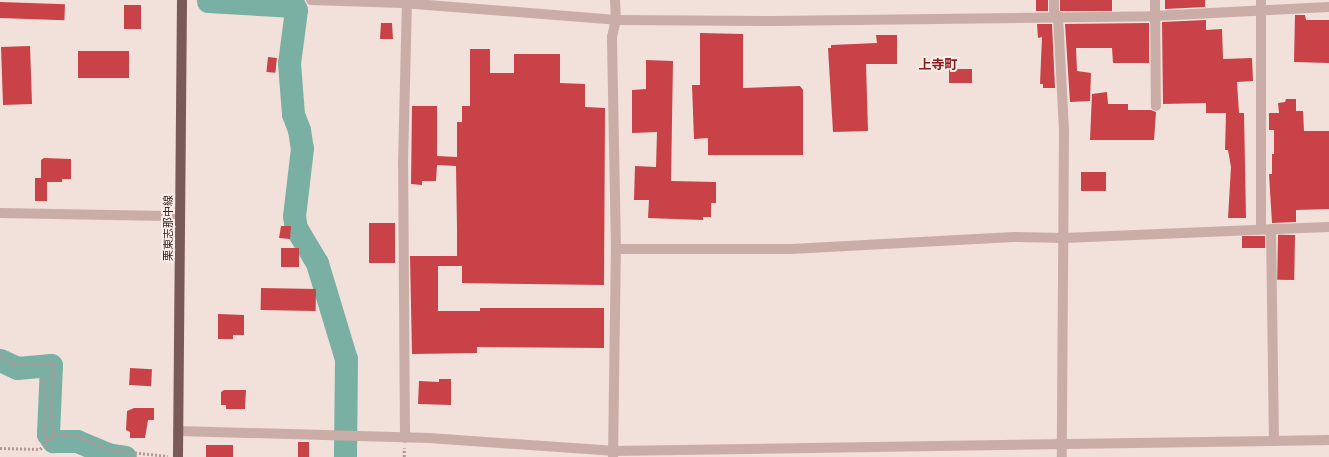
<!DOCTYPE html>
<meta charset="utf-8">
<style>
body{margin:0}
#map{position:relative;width:1329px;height:457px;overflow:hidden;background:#f2e0da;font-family:"Archivo Narrow","Noto Sans JP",sans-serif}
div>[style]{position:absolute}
.river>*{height:23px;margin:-11.5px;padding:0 11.5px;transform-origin:11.5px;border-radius:11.5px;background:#79b0a3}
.building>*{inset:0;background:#c84247;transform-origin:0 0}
.path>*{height:2.5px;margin-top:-1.25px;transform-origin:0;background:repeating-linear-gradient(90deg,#b69690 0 2px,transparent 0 4px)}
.minor>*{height:10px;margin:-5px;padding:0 5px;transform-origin:5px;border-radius:5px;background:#caada6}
.major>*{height:10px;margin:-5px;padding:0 5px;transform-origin:5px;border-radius:5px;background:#795a58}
span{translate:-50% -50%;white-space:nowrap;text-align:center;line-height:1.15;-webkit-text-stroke:4px #faece7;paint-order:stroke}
.street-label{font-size:11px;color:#362827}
.quarter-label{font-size:13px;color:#871f22;font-weight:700}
</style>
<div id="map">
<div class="river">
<i style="left:208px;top:1px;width:86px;rotate:3.3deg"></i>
<i style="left:294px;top:6px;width:4px;rotate:63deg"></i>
<i style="left:296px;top:10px;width:53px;rotate:97.5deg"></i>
<i style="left:289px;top:63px;width:51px;rotate:85.5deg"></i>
<i style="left:293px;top:114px;width:17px;rotate:69deg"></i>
<i style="left:299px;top:130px;width:18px;rotate:81deg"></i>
<i style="left:302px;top:148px;width:68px;rotate:96.7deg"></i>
<i style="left:294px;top:216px;width:12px;rotate:81deg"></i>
<i style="left:296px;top:228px;width:41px;rotate:59deg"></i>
<i style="left:317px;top:263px;width:100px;rotate:73.2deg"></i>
<i style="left:346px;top:359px;width:98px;rotate:90.6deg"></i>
<i style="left:0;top:360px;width:19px;rotate:25deg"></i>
<i style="left:17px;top:368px;width:34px;rotate:-5deg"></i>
<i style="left:51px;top:365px;width:69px;rotate:92.5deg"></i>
<i style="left:48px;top:434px;width:9px;rotate:54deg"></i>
<i style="left:53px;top:441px;width:24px"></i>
<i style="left:77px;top:441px;width:33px;rotate:23deg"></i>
<i style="left:107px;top:454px;width:18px;rotate:9deg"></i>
</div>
<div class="building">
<i style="left:1036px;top:0;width:12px;height:11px"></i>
<i style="left:1060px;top:0;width:52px;height:11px"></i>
<i style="clip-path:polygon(1165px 0,1205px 0,1205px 7px,1165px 9px)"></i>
<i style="left:0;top:2px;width:65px;height:16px;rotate:2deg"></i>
<i style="left:124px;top:5px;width:17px;height:24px"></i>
<i style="clip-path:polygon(1295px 15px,1305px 15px,1306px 20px,1329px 20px,1329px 63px,1294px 62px)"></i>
<i style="clip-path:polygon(1206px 20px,1206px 30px,1222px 29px,1223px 59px,1252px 58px,1253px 81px,1237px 82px,1239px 113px,1244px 113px,1246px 218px,1228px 218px,1231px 167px,1228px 150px,1225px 150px,1226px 113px,1206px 113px,1206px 103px,1163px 104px,1162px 22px)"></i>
<i style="clip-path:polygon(381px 23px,392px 23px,393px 39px,380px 39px)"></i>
<i style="clip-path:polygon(1149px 23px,1149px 63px,1113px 63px,1112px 48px,1076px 48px,1077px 71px,1091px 73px,1090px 101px,1070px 102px,1065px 24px)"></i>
<i style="clip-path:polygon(1037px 24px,1052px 24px,1055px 88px,1043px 88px,1043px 84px,1040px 84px,1042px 37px,1038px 38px)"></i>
<i style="clip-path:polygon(700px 33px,743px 34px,743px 88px,800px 86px,803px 90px,803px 155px,708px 155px,708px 138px,694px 139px,692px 85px,700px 85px)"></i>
<i style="clip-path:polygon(876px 35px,897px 35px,897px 64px,866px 64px,868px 131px,833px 132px,828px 48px,831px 48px,831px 45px,877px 43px)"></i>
<i style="left:30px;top:46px;width:58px;height:29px;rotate:88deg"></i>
<i style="clip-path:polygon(470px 49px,490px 49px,490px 73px,514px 73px,514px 54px,560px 54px,560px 83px,585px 84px,585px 107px,605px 108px,604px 285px,462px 283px,462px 266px,438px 266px,438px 311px,480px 311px,480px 308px,604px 308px,604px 348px,477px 347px,477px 353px,412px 354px,410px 256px,457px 256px,457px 228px,456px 166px,437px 165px,436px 181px,422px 181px,422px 185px,411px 184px,412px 106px,437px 106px,437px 156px,457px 157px,457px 122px,462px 122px,462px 106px,470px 106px)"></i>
<i style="left:78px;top:51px;width:51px;height:27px"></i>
<i style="left:268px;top:57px;width:9px;height:15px;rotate:6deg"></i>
<i style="clip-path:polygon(646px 60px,673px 61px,671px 181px,716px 182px,716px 203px,711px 203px,711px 217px,703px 217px,703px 220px,648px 218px,649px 200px,634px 200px,635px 166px,656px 167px,657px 132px,632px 133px,632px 90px,646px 89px)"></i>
<i style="left:972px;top:69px;width:14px;height:23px;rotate:90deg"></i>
<i style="clip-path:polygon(1107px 92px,1108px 104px,1128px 104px,1128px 110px,1151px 110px,1156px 112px,1154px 140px,1090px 140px,1092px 94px)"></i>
<i style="clip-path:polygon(1286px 99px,1296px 99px,1296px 111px,1303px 111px,1304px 131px,1329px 131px,1329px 209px,1296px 210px,1296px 222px,1272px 223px,1269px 174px,1272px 174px,1272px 154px,1274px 154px,1274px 130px,1269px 130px,1269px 113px,1279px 113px,1278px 103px,1285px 102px)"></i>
<i style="clip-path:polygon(44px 158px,71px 159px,71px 179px,62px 179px,62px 182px,47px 182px,47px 201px,35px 201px,35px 178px,41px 178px,41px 160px)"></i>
<i style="left:1106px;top:172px;width:19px;height:25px;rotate:90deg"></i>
<i style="left:369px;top:223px;width:26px;height:40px"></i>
<i style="clip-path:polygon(281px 226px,291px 226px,290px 239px,279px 238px)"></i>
<i style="left:1295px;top:235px;width:45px;height:17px;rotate:91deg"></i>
<i style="left:1265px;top:236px;width:12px;height:23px;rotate:90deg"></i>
<i style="left:281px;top:248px;width:18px;height:19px"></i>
<i style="left:261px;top:288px;width:55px;height:22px;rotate:1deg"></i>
<i style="clip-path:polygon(218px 314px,244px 315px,244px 335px,233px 335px,233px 339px,218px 339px)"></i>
<i style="left:130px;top:368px;width:22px;height:17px;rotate:3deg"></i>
<i style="clip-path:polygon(439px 379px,451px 379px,451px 405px,418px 404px,419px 381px,439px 382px)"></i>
<i style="clip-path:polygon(224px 390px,246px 390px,245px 409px,226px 409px,226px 405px,221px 405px,221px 392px)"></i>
<i style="clip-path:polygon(154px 408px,154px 420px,148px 420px,145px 438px,130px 438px,130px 432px,126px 430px,127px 411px,134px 408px)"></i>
<i style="left:298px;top:442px;width:11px;height:15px"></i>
<i style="left:206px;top:445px;width:27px;height:12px"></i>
</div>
<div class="path">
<i style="left:0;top:356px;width:18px;rotate:27deg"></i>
<i style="left:16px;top:364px;width:39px;rotate:-1deg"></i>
<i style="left:55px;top:363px;width:40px;rotate:95.7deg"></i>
<i style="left:51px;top:403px;width:27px;rotate:86deg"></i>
<i style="left:53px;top:430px;width:4px;rotate:63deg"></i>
<i style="left:55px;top:434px;width:25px;rotate:7deg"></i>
<i style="left:80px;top:437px;width:34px;rotate:23deg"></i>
<i style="left:111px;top:450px;width:57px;rotate:6deg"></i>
<i style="left:44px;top:378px;width:67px;rotate:88.3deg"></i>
<i style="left:0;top:448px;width:40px;rotate:1.4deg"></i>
<i style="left:40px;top:449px;width:21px;rotate:-45deg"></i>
<i style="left:404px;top:457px;width:9px;rotate:-90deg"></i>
</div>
<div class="minor">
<i style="left:311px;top:0;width:91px;rotate:1.9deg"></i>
<i style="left:402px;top:3px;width:215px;rotate:4.5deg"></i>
<i style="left:616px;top:20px;width:157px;rotate:0.4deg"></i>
<i style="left:773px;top:21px;width:382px;rotate:-0.7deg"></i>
<i style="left:1155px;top:16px;width:174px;rotate:-3deg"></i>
<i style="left:1054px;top:0;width:16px;rotate:90deg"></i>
<i style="left:1155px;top:0;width:106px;rotate:89.5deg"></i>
<i style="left:1058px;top:16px;width:115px;rotate:87deg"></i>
<i style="left:1064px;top:131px;width:326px;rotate:90.4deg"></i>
<i style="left:0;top:213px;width:180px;rotate:1deg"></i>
<i style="left:1261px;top:228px;width:228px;rotate:-90deg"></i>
<i style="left:1271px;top:229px;width:212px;rotate:89.2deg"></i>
<i style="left:616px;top:249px;width:175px"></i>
<i style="left:791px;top:249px;width:223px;rotate:-3.1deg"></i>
<i style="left:1014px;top:237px;width:50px;rotate:1.1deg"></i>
<i style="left:1064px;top:238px;width:265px;rotate:-2.4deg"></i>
<i style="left:178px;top:431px;width:251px;rotate:1.6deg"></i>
<i style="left:429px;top:438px;width:184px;rotate:4deg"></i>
<i style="left:613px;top:451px;width:716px;rotate:-0.88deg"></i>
<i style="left:405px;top:438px;width:274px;rotate:-90.4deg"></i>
<i style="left:403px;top:164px;width:160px;rotate:-88.6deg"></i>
<i style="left:613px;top:457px;width:208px;rotate:-89.2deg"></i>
<i style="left:616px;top:249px;width:212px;rotate:-91.1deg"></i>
<i style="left:612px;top:37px;width:17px;rotate:-77deg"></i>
<i style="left:616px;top:20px;width:20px;rotate:-93deg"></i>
</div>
<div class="major">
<i style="left:178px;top:457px;width:457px;rotate:-89.5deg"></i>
</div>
<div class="street-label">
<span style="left:168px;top:228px;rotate:-90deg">栗東志那中線</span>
</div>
<div class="quarter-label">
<span style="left:938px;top:65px">上寺町</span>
</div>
</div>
